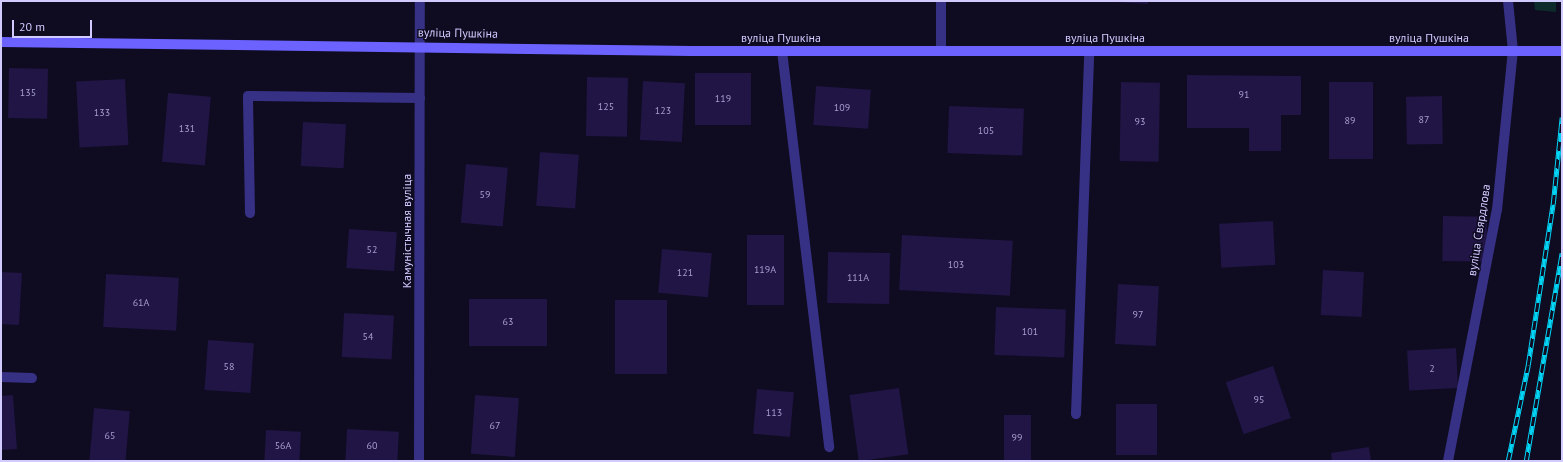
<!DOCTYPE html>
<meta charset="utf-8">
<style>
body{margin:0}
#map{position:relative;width:1563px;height:462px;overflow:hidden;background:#0f0b21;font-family:"PT Sans",sans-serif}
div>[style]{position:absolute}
.green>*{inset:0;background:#0d2b2b}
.building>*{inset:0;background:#201544;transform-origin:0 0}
.service>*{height:10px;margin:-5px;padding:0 5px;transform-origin:5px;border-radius:5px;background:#373185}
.minor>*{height:10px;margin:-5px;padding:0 5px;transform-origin:5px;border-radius:5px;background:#373185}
.secondary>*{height:10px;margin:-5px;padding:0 5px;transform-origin:5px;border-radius:5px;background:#6b62ff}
.rail>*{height:4.5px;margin-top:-2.25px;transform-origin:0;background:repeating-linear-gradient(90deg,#0f0b21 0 9px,#00d5f6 0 18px);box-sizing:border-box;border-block:1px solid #00d5f6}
span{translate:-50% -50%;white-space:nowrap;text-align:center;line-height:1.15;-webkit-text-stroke:3px #0f0b21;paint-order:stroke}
.number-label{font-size:10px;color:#a69ed0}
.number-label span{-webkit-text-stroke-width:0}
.street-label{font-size:12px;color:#d2cbff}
.frame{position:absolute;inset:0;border:2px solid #d2cbff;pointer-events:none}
.scale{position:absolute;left:12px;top:20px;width:80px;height:18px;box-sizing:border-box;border:2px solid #d2cbff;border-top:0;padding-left:5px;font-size:12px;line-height:14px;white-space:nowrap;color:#d2cbff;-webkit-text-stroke:3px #0f0b21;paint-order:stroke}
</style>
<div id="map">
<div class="green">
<i style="clip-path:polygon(1534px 1px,1556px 1px,1556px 12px,1535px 10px)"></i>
</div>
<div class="building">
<i style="clip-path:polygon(1099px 1px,1148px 1px,1148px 4px)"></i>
<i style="left:9px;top:68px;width:39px;height:50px;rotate:1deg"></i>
<i style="left:695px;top:73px;width:56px;height:52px"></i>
<i style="clip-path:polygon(1187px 75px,1301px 76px,1301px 115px,1281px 115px,1281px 151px,1249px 151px,1249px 128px,1187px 128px)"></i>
<i style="left:587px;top:77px;width:41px;height:59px;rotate:1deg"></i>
<i style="left:125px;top:79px;width:66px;height:49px;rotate:87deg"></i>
<i style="left:643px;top:81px;width:42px;height:59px;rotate:3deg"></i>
<i style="left:1121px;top:82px;width:39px;height:79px;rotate:1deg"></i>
<i style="left:1329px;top:82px;width:44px;height:77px"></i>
<i style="left:816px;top:86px;width:55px;height:39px;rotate:4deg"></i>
<i style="left:168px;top:93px;width:43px;height:69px;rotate:5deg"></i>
<i style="left:1442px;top:96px;width:48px;height:36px;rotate:89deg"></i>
<i style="left:949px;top:106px;width:75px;height:47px;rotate:2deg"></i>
<i style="left:303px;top:122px;width:43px;height:44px;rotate:3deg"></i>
<i style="left:540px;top:152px;width:39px;height:54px;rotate:4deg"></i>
<i style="left:466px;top:164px;width:42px;height:59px;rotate:5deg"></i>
<i style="left:1443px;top:216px;width:44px;height:45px;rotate:1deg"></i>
<i style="left:1273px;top:221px;width:44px;height:54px;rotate:87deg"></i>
<i style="left:349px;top:229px;width:48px;height:39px;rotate:4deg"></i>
<i style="left:747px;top:235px;width:37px;height:70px"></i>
<i style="left:902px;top:235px;width:111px;height:55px;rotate:3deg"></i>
<i style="left:662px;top:249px;width:50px;height:44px;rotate:5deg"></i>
<i style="left:828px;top:252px;width:62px;height:51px;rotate:1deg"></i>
<i style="left:1323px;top:270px;width:41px;height:45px;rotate:3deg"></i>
<i style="clip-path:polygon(1px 272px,22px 273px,19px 325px,1px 324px)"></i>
<i style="left:106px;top:274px;width:73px;height:53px;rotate:3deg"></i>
<i style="left:1118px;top:284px;width:41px;height:60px;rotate:3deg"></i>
<i style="left:469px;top:299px;width:78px;height:47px"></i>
<i style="left:615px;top:300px;width:52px;height:74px"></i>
<i style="left:996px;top:307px;width:70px;height:48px;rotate:2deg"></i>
<i style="left:344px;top:313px;width:50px;height:44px;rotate:3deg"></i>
<i style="left:208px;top:340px;width:46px;height:50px;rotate:4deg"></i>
<i style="left:1456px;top:348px;width:40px;height:49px;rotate:87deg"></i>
<i style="left:1273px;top:366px;width:55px;height:50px;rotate:71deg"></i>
<i style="left:899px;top:388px;width:67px;height:50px;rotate:82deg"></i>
<i style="left:757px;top:389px;width:37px;height:45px;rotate:5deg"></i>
<i style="clip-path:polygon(13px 395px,17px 449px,1px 450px,1px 396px)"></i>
<i style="left:475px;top:395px;width:44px;height:59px;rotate:4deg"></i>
<i style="left:1116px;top:404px;width:41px;height:51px"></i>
<i style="left:94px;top:408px;width:36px;height:53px;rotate:5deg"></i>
<i style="left:1004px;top:415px;width:27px;height:46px"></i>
<i style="left:347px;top:429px;width:52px;height:32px;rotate:3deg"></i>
<i style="left:266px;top:430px;width:35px;height:31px;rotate:3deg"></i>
<i style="clip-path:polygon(1369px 447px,1371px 461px,1332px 461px,1331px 453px)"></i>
</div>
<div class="service">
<i style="left:941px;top:1px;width:50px;rotate:90deg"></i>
<i style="left:782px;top:51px;width:399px;rotate:83.2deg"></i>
<i style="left:250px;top:213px;width:117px;rotate:-91deg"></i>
<i style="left:248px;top:96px;width:172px;rotate:0.7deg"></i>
<i style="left:1px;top:377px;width:31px;rotate:2deg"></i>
<i style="left:1076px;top:414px;width:363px;rotate:-87.9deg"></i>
</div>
<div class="minor">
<i style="left:419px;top:461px;width:460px;rotate:-89.9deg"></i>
<i style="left:1448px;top:461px;width:256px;rotate:-79deg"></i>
<i style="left:1497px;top:210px;width:160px;rotate:-84.3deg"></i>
<i style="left:1513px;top:51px;width:50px;rotate:-95.7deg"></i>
</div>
<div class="secondary">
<i style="left:1px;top:42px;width:690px;rotate:0.75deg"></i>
<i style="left:691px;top:51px;width:871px"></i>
</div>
<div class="rail">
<i style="left:1508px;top:461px;width:98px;rotate:-78.2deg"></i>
<i style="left:1528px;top:365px;width:163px;rotate:-81.2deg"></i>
<i style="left:1553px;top:204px;width:87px;rotate:-84.1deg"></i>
<i style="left:1526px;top:461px;width:211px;rotate:-80.2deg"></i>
</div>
<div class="number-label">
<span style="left:28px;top:93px">135</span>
<span style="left:1244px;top:95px">91</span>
<span style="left:723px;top:99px">119</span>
<span style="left:606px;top:107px">125</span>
<span style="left:842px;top:108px">109</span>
<span style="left:663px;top:111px">123</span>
<span style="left:102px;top:113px">133</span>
<span style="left:1424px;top:120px">87</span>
<span style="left:1350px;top:121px">89</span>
<span style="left:1140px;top:122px">93</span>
<span style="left:187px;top:129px">131</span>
<span style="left:986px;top:131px">105</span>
<span style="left:485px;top:195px">59</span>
<span style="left:372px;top:250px">52</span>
<span style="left:956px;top:265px">103</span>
<span style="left:765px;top:270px">119А</span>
<span style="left:685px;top:273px">121</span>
<span style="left:858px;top:278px">111А</span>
<span style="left:141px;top:303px">61А</span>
<span style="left:1138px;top:315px">97</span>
<span style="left:508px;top:322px">63</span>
<span style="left:1030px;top:332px">101</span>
<span style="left:368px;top:337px">54</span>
<span style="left:229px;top:367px">58</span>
<span style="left:1432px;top:369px">2</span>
<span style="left:1259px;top:400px">95</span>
<span style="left:774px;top:413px">113</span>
<span style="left:495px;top:426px">67</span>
<span style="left:110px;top:436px">65</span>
<span style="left:1017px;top:438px">99</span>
<span style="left:283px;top:446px">56А</span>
<span style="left:372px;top:446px">60</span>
</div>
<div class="street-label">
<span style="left:458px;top:33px;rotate:1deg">вуліца Пушкіна</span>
<span style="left:781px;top:38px">вуліца Пушкіна</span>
<span style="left:1105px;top:38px">вуліца Пушкіна</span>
<span style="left:1429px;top:38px">вуліца Пушкіна</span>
<span style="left:1479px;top:230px;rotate:-81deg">вуліца Свярдлова</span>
<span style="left:407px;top:231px;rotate:-90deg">Камуністычная вуліца</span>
</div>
<div class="frame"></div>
<div class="scale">20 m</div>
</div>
